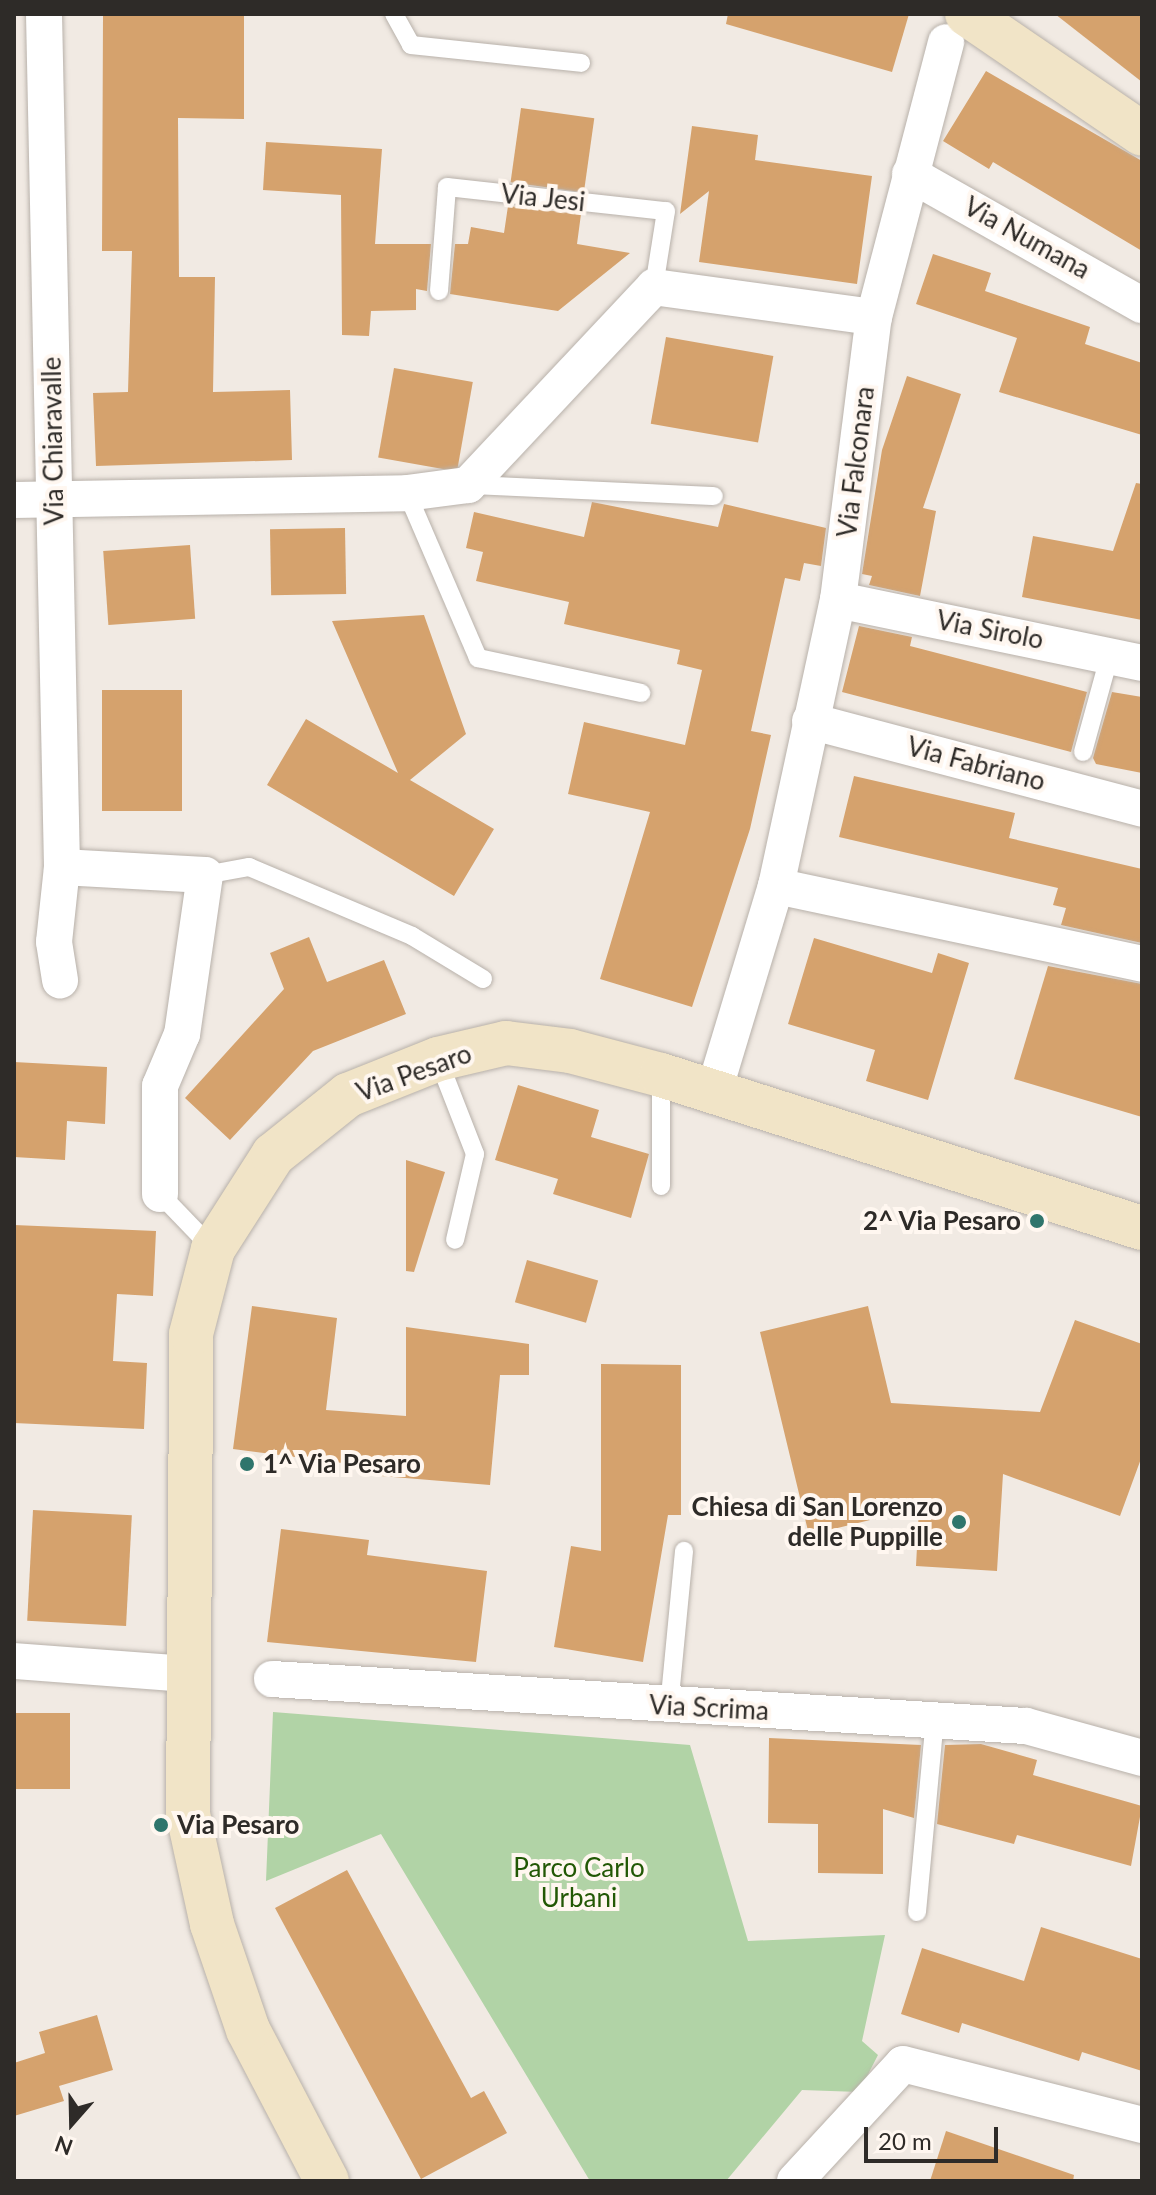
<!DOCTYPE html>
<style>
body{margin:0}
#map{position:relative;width:1156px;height:2195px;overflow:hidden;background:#f1eae3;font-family:Lato,sans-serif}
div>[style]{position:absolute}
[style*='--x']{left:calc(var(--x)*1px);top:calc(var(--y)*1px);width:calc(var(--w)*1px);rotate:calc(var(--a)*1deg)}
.green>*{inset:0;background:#b1d3a6}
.building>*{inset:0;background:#d5a26d;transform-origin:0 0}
.roads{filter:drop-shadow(0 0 2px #b8b1aa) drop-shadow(0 0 2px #b8b1aa)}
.lane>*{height:18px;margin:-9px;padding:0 9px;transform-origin:9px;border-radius:9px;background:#fff}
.street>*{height:36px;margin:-18px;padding:0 18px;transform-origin:18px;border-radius:18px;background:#fff}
.secondary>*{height:44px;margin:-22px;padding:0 22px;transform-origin:22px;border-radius:22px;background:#f1e4c7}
.dots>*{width:22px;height:22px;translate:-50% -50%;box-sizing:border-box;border:4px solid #fff7f0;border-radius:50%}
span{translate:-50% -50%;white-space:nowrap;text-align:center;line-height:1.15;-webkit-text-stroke:8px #fff7f0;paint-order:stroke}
.street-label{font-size:26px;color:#2e2b28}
.poi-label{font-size:26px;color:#2e2b28;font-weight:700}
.right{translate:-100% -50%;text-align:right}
.left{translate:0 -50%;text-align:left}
.park-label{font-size:26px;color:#225805}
.frame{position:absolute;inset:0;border:16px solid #2e2b28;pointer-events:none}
.north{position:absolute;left:32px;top:2083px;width:80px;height:80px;-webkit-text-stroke:6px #fff7f0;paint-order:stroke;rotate:200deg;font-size:22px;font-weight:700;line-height:32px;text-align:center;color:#2e2b28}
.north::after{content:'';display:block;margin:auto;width:28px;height:36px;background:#2e2b28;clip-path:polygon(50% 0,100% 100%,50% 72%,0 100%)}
.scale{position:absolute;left:864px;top:2127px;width:134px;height:36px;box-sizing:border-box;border:4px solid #2e2b28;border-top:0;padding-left:10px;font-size:24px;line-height:28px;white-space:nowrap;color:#2e2b28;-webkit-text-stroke:6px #fff7f0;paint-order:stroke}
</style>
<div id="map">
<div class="green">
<div style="clip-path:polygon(273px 1712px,690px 1745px,748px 1941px,885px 1935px,862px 2041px,878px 2055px,859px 2092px,802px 2090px,726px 2181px,590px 2181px,381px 1834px,266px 1881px)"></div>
</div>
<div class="building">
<div style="clip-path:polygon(103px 14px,244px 14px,244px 119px,178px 118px,179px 277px,215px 277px,213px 392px,290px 390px,292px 460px,96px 466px,93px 393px,128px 392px,132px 251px,102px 251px)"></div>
<div style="clip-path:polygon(728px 14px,909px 14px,892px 72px,726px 24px)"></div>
<div style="clip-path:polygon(1055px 14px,1142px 14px,1142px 82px)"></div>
<div style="clip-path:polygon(986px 71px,1142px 161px,1142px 251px,993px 162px,989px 169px,943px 141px)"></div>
<div style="left:521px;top:108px;width:74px;height:75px;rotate:8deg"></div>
<div style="clip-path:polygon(692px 126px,758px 135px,755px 160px,872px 176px,857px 284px,699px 262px,709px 191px,680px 214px)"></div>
<div style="clip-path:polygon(266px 142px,382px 149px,375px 244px,431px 244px,427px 291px,416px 289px,416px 310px,371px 311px,369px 336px,342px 335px,341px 195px,263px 190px)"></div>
<div style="clip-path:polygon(508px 206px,581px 214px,577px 244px,630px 253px,558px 311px,450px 294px,455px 244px,468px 244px,471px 227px,504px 233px)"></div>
<div style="clip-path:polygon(933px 254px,991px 273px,985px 291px,1090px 327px,1085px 344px,1142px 363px,1142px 435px,999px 392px,1017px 338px,916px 304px)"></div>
<div style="left:666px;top:337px;width:109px;height:88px;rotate:10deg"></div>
<div style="left:394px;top:368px;width:80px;height:91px;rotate:10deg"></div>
<div style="clip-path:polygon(907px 376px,961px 394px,923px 508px,936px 511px,920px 596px,869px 585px,872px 576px,862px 574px,882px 450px)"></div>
<div style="clip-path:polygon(1136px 483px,1142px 484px,1142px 620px,1022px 597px,1033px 536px,1113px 551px)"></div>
<div style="clip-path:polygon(592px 502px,718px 527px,724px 504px,826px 528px,821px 566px,804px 563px,800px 581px,785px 578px,751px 731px,771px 735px,750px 829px,692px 1007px,600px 979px,650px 812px,568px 794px,584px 722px,685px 745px,702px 670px,677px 664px,680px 650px,564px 624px,569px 602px,476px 581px,483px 552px,466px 548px,474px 512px,584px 537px)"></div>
<div style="left:345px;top:528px;width:66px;height:75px;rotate:89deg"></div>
<div style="left:190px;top:545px;width:74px;height:87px;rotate:86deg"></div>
<div style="clip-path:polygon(424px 615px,466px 734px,410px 780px,494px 829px,454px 896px,267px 785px,306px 719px,398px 773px,332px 621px)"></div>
<div style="clip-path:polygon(859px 626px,912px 637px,910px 646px,1087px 692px,1071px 752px,842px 692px)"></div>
<div style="left:102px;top:690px;width:80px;height:121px"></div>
<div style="clip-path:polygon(1112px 692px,1142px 697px,1142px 773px,1096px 764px,1093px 758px)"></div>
<div style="clip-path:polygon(854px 776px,1015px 813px,1009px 838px,1142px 869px,1142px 943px,1061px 925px,1066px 908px,1053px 905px,1058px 888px,839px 837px)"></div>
<div style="clip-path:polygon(309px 937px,327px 982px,384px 960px,406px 1014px,313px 1051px,230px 1140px,185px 1098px,284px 989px,270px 953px)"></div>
<div style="clip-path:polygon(814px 938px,932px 973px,938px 953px,969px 963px,928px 1100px,866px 1081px,875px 1050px,788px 1024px)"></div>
<div style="clip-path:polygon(1048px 966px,1142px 984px,1142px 1117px,1014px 1079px)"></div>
<div style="clip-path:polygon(14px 1062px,107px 1067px,105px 1124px,67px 1121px,65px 1160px,14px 1157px)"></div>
<div style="clip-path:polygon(518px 1085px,599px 1110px,591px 1137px,649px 1154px,631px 1218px,553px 1194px,558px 1179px,495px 1160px)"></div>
<div style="clip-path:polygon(406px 1160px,445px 1172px,414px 1272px,406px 1271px)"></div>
<div style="clip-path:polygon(14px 1225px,156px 1231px,153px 1296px,117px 1294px,113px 1361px,147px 1363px,144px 1429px,14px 1423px)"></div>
<div style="left:527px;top:1260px;width:74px;height:44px;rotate:16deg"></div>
<div style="clip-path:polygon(252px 1306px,337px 1318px,326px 1410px,406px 1416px,406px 1327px,529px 1344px,529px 1375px,500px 1375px,490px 1485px,381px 1476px,382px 1468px,233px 1449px)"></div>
<div style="clip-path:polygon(868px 1306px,891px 1403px,1040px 1412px,1075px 1320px,1142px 1344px,1142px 1456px,1120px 1516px,1003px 1474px,997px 1571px,916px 1566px,919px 1508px,809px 1535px,760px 1332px)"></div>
<div style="clip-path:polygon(601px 1364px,681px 1365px,681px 1515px,668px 1515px,643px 1662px,554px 1647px,571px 1546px,601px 1551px)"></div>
<div style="left:33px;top:1510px;width:99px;height:111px;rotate:3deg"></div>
<div style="clip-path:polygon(281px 1529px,369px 1540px,367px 1555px,487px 1571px,476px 1662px,267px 1642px)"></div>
<div style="left:14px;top:1713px;width:56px;height:76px"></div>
<div style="clip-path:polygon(769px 1738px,921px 1745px,914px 1818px,883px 1809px,883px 1874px,818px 1873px,818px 1824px,768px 1823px)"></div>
<div style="clip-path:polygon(981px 1744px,1037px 1760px,1033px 1775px,1142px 1806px,1131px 1866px,1017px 1835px,1014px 1844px,937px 1824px,945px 1745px)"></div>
<div style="clip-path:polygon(347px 1870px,471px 2098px,484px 2091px,507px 2133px,421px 2179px,275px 1908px)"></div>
<div style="clip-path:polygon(1041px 1927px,1142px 1959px,1142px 2071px,1082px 2052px,1079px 2061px,962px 2023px,959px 2033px,901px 2014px,922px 1948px,1024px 1981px)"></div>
<div style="clip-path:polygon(97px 2015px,113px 2070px,59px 2086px,64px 2101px,14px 2116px,14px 2063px,45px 2053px,39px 2032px)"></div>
<div style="clip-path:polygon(946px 2131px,1074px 2175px,1073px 2181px,930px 2181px)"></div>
</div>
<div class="roads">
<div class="lane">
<div style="--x:394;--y:14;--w:35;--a:61"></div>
<div style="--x:411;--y:45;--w:171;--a:6"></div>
<div style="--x:439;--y:291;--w:104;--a:-85.6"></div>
<div style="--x:447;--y:187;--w:220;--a:6.3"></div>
<div style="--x:666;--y:211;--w:77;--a:99"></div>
<div style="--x:471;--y:485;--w:243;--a:2.6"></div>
<div style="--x:407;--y:493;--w:180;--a:66.7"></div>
<div style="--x:478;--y:658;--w:167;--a:12.1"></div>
<div style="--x:1083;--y:752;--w:102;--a:-74.6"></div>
<div style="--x:205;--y:875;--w:45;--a:-10.3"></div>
<div style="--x:249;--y:867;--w:177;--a:22.9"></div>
<div style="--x:412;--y:936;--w:83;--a:31.2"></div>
<div style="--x:438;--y:1059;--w:102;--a:68.7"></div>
<div style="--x:475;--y:1154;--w:88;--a:103.1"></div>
<div style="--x:661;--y:1076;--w:110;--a:90"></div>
<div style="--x:160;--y:1194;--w:76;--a:46.1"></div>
<div style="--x:669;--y:1707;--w:157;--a:-84.5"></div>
<div style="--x:917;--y:1912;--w:194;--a:-84.7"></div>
</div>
<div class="street">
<div style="--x:44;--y:14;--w:853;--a:88.79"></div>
<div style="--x:62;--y:867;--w:75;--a:96.1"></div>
<div style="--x:54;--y:942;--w:39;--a:81"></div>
<div style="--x:910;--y:174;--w:266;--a:29.5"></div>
<div style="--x:14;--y:500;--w:393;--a:-1"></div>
<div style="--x:407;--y:493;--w:62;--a:-7.5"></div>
<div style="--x:468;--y:485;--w:272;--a:-46.8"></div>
<div style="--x:654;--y:287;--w:222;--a:7.8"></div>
<div style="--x:838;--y:600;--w:310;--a:11.7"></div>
<div style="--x:810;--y:721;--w:343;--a:14.8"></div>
<div style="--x:62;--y:867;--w:143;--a:3.2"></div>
<div style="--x:205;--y:875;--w:161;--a:98.2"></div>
<div style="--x:182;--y:1034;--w:56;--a:112.9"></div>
<div style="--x:160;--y:1086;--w:108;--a:90"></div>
<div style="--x:776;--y:886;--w:374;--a:12"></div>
<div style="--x:714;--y:1091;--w:214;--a:-73.2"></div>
<div style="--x:776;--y:886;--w:293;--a:-77.8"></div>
<div style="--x:838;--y:600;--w:285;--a:-82.8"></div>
<div style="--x:874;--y:317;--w:284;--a:-75.3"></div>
<div style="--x:14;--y:1661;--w:172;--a:4.3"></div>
<div style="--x:272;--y:1679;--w:755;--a:3.57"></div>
<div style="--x:1026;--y:1726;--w:120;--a:15.4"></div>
<div style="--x:795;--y:2181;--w:159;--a:-47.3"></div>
<div style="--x:903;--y:2064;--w:247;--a:14.3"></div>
</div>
<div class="secondary">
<div style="--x:967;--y:14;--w:212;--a:34.4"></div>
<div style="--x:327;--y:2181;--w:170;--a:-117.6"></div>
<div style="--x:248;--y:2030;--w:112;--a:-108.8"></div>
<div style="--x:212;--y:1924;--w:113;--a:-102.3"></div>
<div style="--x:188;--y:1814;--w:480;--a:-89.6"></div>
<div style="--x:191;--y:1334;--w:88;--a:-75.5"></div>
<div style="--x:213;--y:1249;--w:112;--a:-57.4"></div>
<div style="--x:273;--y:1155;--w:96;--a:-38.7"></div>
<div style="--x:348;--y:1095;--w:97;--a:-21.8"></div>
<div style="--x:438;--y:1059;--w:70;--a:-13.2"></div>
<div style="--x:506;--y:1043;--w:64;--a:7.1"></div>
<div style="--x:570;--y:1051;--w:94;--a:14.8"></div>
<div style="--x:661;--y:1075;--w:505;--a:17.65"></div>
</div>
</div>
<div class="dots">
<div style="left:1037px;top:1221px;background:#2f756c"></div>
<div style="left:247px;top:1464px;background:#2f756c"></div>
<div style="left:959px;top:1522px;background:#2f756c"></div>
<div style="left:161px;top:1825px;background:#2f756c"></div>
</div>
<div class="street-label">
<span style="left:543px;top:198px;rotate:6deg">Via Jesi</span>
<span style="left:1027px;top:238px;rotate:29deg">Via Numana</span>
<span style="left:53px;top:441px;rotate:-91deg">Via Chiaravalle</span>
<span style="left:856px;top:462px;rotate:-83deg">Via Falconara</span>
<span style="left:990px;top:630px;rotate:11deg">Via Sirolo</span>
<span style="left:976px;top:764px;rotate:15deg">Via Fabriano</span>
<span style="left:414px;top:1073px;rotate:-20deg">Via Pesaro</span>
<span style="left:709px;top:1708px;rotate:3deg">Via Scrima</span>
</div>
<div class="poi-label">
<span class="right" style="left:1021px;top:1221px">2^ Via Pesaro</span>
<span class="left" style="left:263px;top:1464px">1^ Via Pesaro</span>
<span class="right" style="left:943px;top:1522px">Chiesa di San Lorenzo<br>delle Puppille</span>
<span class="left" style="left:177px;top:1825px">Via Pesaro</span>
</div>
<div class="park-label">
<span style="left:579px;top:1883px">Parco Carlo<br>Urbani</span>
</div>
<div class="frame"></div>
<div class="north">N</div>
<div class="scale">20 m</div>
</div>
